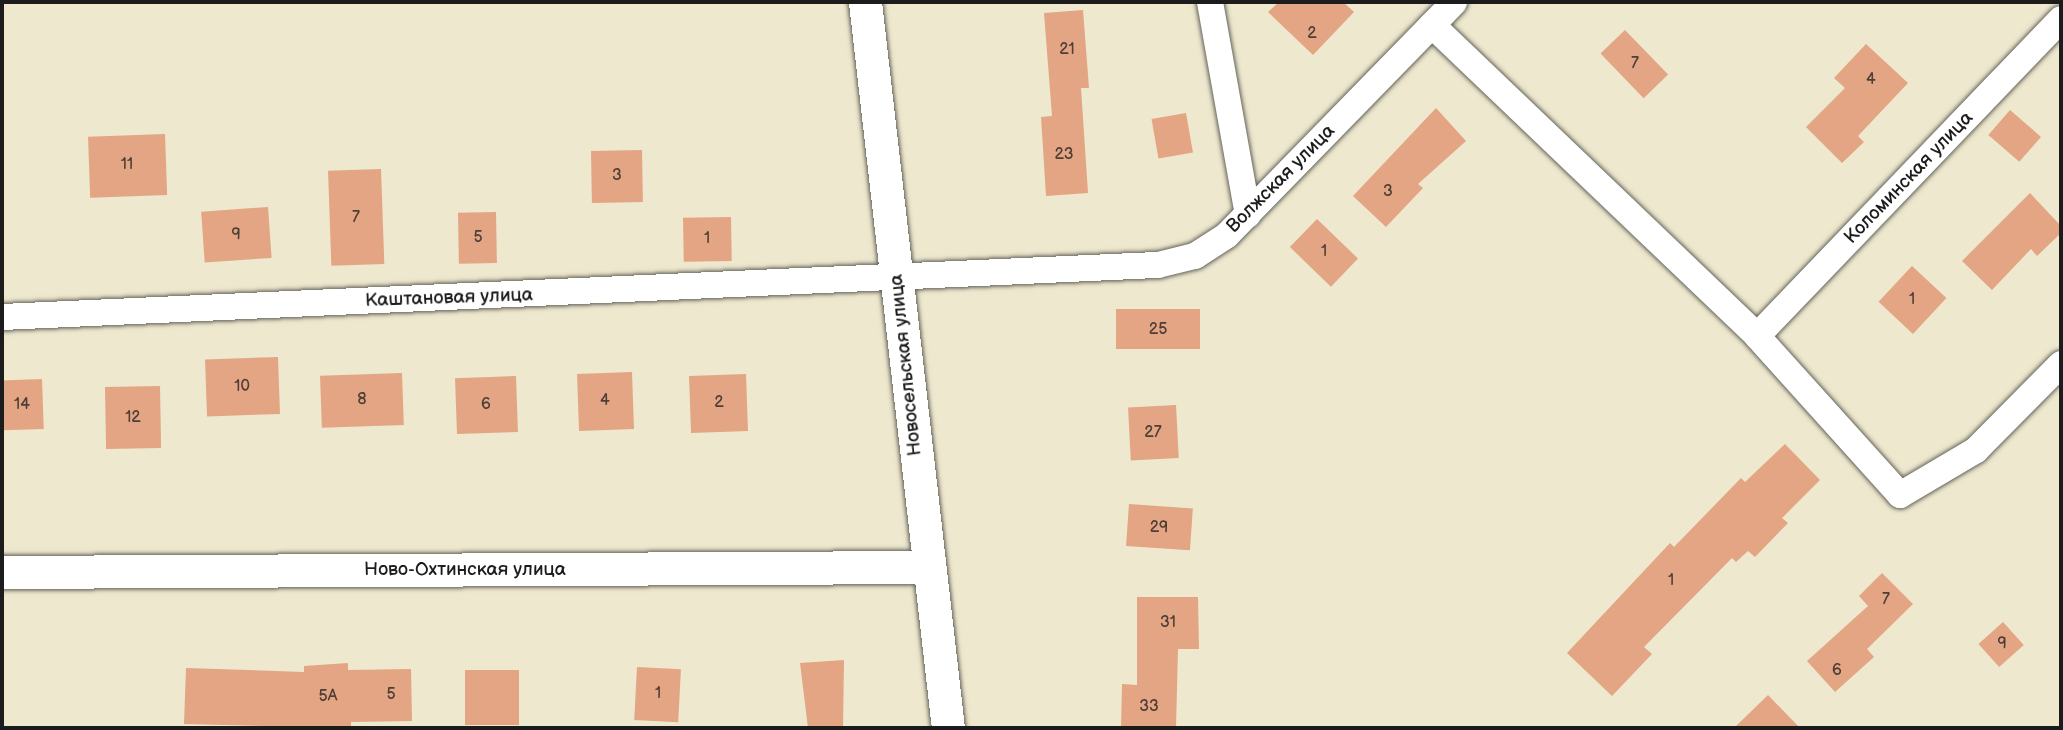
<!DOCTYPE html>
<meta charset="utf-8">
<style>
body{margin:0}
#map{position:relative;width:2063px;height:730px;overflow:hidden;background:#ede8ce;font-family:"Balsamiq Sans",sans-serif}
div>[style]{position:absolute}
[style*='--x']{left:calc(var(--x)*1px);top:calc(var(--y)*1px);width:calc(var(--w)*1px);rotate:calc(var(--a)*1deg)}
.building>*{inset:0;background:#e3a583;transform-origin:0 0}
.roads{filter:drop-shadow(0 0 2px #65635a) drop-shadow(0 0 2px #65635a)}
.minor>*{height:26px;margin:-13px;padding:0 13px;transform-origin:13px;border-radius:13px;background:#fff}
.tertiary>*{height:33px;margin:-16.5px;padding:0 16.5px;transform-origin:16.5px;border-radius:16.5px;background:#fff}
span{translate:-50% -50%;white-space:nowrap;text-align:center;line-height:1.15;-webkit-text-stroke:5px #fff;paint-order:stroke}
.number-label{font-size:16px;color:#4e3e36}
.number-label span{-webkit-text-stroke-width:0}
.street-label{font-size:19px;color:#1c1c1c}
.frame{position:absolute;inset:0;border:4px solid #1c1c1c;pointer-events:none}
</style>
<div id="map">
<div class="building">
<div style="clip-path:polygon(1279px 2px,1343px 2px,1354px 12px,1313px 55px,1268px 12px)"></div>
<div style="clip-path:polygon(1083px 10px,1089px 88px,1081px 88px,1088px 193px,1046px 196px,1041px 117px,1052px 116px,1044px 13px)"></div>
<div style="left:1625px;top:30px;width:62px;height:34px;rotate:46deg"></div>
<div style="clip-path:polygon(1866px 44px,1908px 83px,1858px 136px,1864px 142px,1842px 163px,1806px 127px,1845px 88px,1834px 78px)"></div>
<div style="clip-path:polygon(1436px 108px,1466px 141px,1418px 184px,1423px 188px,1386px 227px,1353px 196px)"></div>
<div style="left:2010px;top:110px;width:41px;height:33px;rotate:41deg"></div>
<div style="left:1186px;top:113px;width:40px;height:35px;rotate:80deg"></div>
<div style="left:165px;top:134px;width:61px;height:77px;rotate:88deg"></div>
<div style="left:642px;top:150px;width:52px;height:51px;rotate:89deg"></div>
<div style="left:381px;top:169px;width:95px;height:53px;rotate:88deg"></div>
<div style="clip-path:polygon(2030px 193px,2061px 226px,2061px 233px,2037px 256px,2031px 249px,1992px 290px,1962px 261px)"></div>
<div style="left:268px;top:207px;width:51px;height:67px;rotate:86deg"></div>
<div style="left:496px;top:212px;width:51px;height:38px;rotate:89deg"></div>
<div style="left:731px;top:217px;width:44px;height:48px;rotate:89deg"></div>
<div style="left:1317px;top:219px;width:57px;height:39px;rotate:44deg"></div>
<div style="left:1912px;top:266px;width:47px;height:49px;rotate:43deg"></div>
<div style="left:1200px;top:309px;width:40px;height:84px;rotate:90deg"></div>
<div style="left:278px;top:357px;width:57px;height:73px;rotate:88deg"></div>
<div style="left:632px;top:372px;width:57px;height:55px;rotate:88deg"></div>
<div style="left:402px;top:373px;width:52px;height:82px;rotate:88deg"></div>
<div style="left:746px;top:374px;width:57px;height:57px;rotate:88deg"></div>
<div style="left:516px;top:376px;width:56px;height:61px;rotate:88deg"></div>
<div style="left:42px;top:379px;width:50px;height:40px;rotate:88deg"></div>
<div style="left:160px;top:386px;width:62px;height:55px;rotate:89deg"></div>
<div style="left:1176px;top:405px;width:53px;height:48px;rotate:87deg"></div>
<div style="clip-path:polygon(1785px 444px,1820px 480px,1782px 518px,1788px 523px,1755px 557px,1748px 551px,1736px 562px,1732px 558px,1644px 647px,1652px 654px,1612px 696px,1567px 653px,1670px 543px,1674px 547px,1741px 478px,1745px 482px)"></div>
<div style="left:1129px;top:504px;width:64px;height:42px;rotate:4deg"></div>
<div style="clip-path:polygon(1882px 573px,1913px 604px,1867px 649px,1874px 657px,1835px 692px,1807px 661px,1868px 606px,1859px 596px)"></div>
<div style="clip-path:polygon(1137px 597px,1198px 597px,1199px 649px,1178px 649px,1176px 728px,1121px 728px,1122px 684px,1137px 685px)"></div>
<div style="left:2003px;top:622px;width:31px;height:33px;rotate:48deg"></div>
<div style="clip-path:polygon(844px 660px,843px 728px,808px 728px,800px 663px)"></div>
<div style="clip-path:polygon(348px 663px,348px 670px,411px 669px,412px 721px,351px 722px,351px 728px,184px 724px,186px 668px,304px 672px,304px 666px)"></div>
<div style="left:637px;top:667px;width:44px;height:53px;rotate:3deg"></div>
<div style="left:465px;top:670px;width:54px;height:55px"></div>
<div style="clip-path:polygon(1768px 695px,1800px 728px,1734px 728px)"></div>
</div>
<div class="roads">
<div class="minor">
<div style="--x:1210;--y:2;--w:216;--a:79.9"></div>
<div style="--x:1432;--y:25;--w:450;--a:43.7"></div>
<div style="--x:1757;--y:336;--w:214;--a:48"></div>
<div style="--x:1900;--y:495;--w:88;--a:-30.6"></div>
<div style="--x:1976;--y:450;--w:121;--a:-45.3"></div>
<div style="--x:2;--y:317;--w:1157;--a:-2.58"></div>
<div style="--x:1158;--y:265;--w:38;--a:-14"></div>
<div style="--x:1195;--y:256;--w:38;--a:-33"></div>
<div style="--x:1227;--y:235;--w:325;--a:-45.7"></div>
<div style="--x:1757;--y:336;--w:439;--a:-46.2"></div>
</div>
<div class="tertiary">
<div style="--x:865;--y:2;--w:731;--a:83.48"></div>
<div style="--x:2;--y:572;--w:927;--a:-0.31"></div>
</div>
</div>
<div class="number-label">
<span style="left:1312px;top:34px">2</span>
<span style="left:1067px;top:50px">21</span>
<span style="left:1635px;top:64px">7</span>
<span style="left:1871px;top:80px">4</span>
<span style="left:1064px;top:155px">23</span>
<span style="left:127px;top:165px">11</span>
<span style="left:617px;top:176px">3</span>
<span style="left:1388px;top:192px">3</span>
<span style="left:356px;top:218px">7</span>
<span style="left:236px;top:235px">9</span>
<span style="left:478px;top:238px">5</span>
<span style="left:707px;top:239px">1</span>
<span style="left:1324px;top:252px">1</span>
<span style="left:1912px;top:300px">1</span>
<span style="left:1158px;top:330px">25</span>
<span style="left:242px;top:387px">10</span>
<span style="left:362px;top:400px">8</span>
<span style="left:605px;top:401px">4</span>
<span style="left:719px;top:403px">2</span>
<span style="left:22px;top:405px">14</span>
<span style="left:486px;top:405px">6</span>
<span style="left:133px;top:418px">12</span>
<span style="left:1153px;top:433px">27</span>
<span style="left:1159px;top:528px">29</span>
<span style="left:1671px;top:581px">1</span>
<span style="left:1886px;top:600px">7</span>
<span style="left:1168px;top:623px">31</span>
<span style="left:2002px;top:644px">9</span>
<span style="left:1837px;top:671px">6</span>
<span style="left:658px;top:694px">1</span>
<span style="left:391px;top:695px">5</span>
<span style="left:328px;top:697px">5А</span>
<span style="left:1149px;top:707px">33</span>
</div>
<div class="street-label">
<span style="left:1909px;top:178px;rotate:-46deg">Коломинская улица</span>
<span style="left:1281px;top:179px;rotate:-45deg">Волжская улица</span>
<span style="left:449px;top:298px;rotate:-2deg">Каштановая улица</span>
<span style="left:906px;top:365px;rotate:-96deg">Новосельская улица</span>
<span style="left:465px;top:570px">Ново-Охтинская улица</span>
</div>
<div class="frame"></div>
</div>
